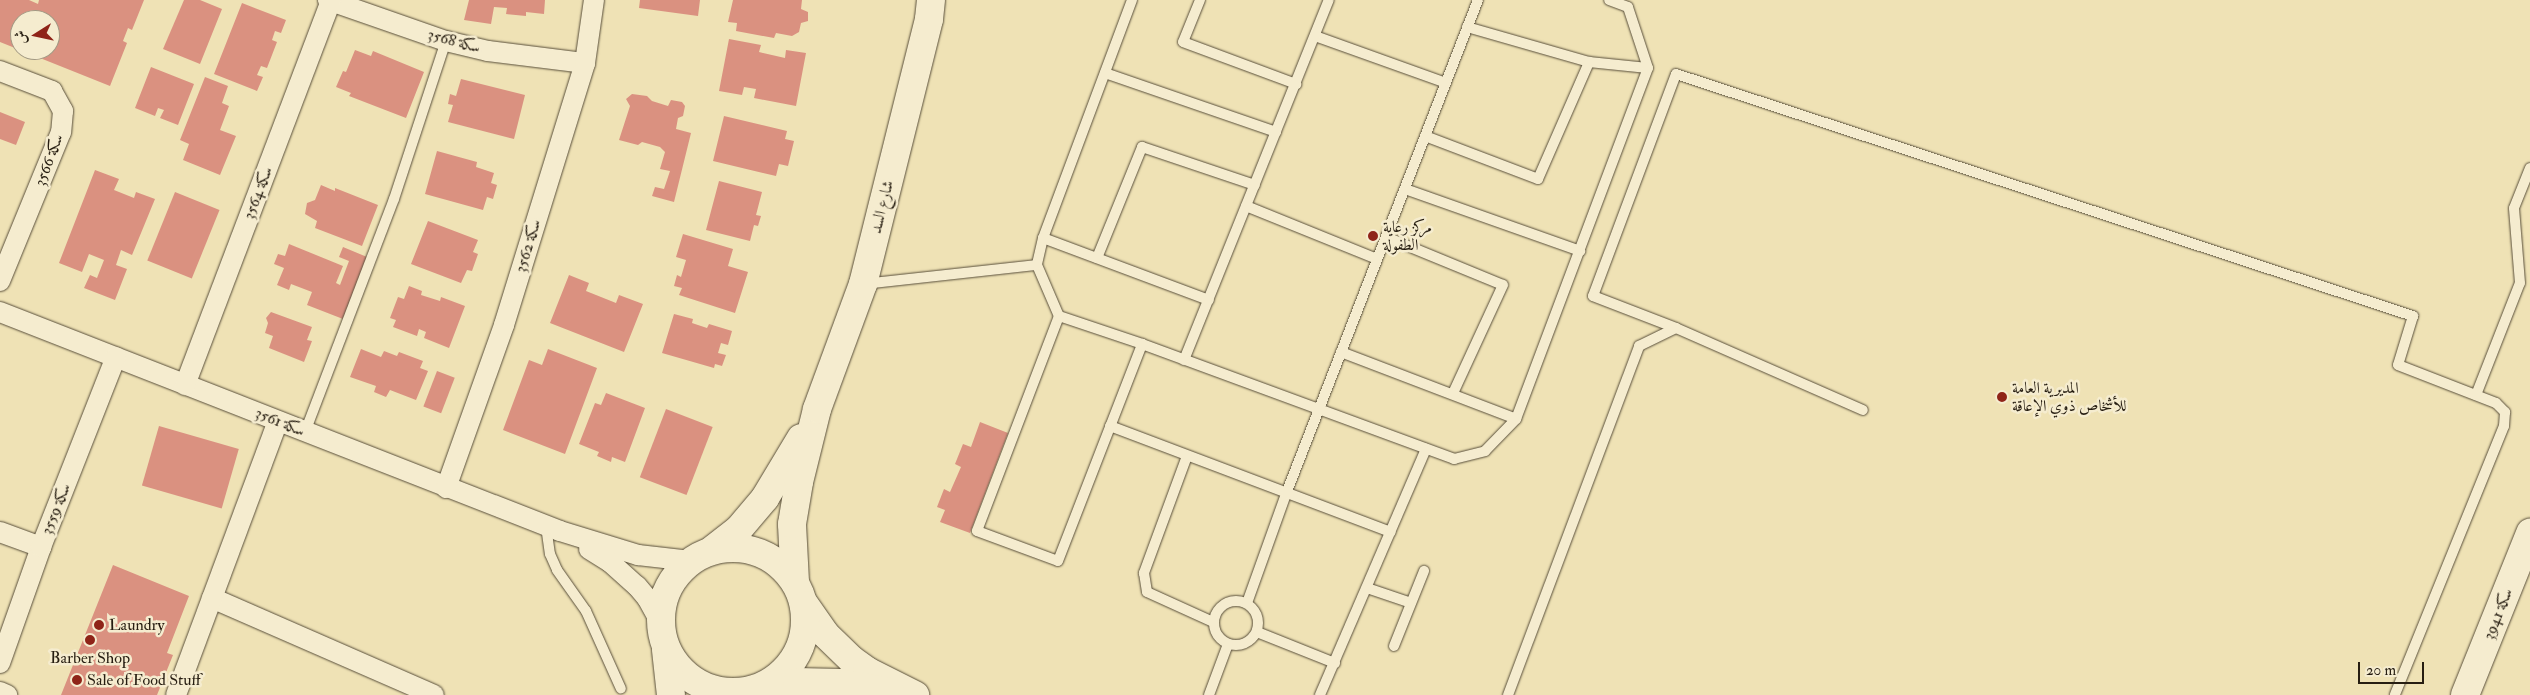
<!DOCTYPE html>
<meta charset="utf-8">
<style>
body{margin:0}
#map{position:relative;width:2530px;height:695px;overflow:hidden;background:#efe2b5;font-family:"IM FELL Double Pica",Amiri,serif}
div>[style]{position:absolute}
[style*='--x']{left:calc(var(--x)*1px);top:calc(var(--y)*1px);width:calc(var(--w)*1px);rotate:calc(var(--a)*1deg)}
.building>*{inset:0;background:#da9180;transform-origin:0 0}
.roads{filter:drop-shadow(0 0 1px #584e3a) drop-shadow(0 0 1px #584e3a)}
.lane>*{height:10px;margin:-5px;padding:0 5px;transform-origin:5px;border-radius:5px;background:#f5eccf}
.lane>.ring{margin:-5px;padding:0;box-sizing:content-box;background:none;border:10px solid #f5eccf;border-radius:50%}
.street>*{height:20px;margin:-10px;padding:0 10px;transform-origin:10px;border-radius:10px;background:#f5eccf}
.secondary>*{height:28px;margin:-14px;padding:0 14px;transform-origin:14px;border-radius:14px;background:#f5eccf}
.secondary>.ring{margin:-14px;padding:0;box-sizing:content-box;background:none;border:28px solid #f5eccf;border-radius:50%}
.dots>*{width:14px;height:14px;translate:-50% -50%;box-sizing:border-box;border:2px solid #f5eccf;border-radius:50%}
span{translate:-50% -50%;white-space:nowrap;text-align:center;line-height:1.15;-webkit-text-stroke:5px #f5eccf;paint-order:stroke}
.street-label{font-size:16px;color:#261d11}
.poi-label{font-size:16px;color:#261d11}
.left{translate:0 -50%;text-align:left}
.north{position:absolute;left:10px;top:10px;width:50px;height:50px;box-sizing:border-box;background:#f5eccf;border:1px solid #a29983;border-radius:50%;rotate:260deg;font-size:14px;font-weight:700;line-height:20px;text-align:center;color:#261d11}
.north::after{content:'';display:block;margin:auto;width:18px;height:22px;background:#8f2418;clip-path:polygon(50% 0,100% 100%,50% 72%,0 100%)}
.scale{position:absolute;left:2358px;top:662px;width:66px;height:22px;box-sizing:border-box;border:2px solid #261d11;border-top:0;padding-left:6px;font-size:15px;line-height:18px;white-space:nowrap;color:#261d11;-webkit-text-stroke:4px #f5eccf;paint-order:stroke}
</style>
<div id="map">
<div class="building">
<div style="clip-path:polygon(evenodd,0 0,29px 0,38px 4px,39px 0,144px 0,132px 30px,128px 28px,123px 41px,127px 43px,110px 86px,0 42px,0 0,20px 20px,50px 20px,50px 50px,20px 50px,20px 20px)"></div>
<div style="clip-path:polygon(184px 0,200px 0,222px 9px,200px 64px,163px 49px)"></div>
<div style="clip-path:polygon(469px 0,545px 0,544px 14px,526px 12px,526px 16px,506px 14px,507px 8px,494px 7px,491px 24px,464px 20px)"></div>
<div style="clip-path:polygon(640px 0,700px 0,698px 16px,639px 8px)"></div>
<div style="clip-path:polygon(733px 0,802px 0,801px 9px,808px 12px,808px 21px,801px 23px,799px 32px,792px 36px,776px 33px,774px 38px,736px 31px,737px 23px,728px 22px)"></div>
<div style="clip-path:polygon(242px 3px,286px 20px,281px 33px,275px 31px,272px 40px,277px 42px,267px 68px,261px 66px,257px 75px,263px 77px,257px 91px,214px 74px)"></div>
<div style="clip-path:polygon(729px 39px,761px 45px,759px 52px,785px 58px,786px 50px,806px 53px,796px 106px,754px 98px,756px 89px,744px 87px,742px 95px,719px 91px)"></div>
<div style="clip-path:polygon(355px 50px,371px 56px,373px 51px,424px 72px,406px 118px,349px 96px,351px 93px,336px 87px,343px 71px,346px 72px)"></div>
<div style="clip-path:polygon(151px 67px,194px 84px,178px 125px,160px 118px,164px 110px,158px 108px,155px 116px,135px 108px)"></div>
<div style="clip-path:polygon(205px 77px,228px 86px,222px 103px,229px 106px,220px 130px,236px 136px,220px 175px,183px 160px,189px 144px,180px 140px)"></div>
<div style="clip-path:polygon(461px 79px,525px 95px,514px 139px,448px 122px,453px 105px,448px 104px,450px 94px,456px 96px)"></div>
<div style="clip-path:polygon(632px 94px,647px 96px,652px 101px,668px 106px,671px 100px,682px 102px,685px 106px,683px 116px,678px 118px,676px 129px,691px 133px,674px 202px,652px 196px,655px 187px,664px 189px,670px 171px,660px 169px,665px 152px,660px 147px,642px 142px,638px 145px,619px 140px,630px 106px,626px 99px)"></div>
<div style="clip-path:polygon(0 112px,25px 122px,16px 145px,0 139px)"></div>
<div style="clip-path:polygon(724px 116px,787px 131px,785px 139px,794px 141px,788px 166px,779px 164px,776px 176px,713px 161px)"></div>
<div style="clip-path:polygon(437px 151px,477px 162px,476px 167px,494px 173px,491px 183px,497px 185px,493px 199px,487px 197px,483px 210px,425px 194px)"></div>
<div style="clip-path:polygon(95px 170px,119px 179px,114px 190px,134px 198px,136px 192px,155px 199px,132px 255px,121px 250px,116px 265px,127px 269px,115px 300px,84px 288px,90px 275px,97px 278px,104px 260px,89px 254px,82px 272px,59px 263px)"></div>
<div style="clip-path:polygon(719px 181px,762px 192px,756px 215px,761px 216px,758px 226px,754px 225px,750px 241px,706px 230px)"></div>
<div style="clip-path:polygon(321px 185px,335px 191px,335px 188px,378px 205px,362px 246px,315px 228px,317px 221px,305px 214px,307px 203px,315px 200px)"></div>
<div style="left:175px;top:192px;width:48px;height:74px;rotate:22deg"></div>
<div style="clip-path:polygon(428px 221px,478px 240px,473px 252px,478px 254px,472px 271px,467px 270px,461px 283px,411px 264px)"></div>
<div style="clip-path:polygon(683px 234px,733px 249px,728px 266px,748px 272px,735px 313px,679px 295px,682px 288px,674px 286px,677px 275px,681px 277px,686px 260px,676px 257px)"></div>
<div style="clip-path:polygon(289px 244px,343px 266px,336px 283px,340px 285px,349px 261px,339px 257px,343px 247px,367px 257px,343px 319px,307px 305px,312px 292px,291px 284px,289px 290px,277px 285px,284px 268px,274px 264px,278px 254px,285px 256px)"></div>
<div style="clip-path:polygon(569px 275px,589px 283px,586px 291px,616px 303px,619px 295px,643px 304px,624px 352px,550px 323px)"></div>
<div style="clip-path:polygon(409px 286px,422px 291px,421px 295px,440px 301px,441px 297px,465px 306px,449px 348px,424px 338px,426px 332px,419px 329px,417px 336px,393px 327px,396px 320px,390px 318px,398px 297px,404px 299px)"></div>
<div style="clip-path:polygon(271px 312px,312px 327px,307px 340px,312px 341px,304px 362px,269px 348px,273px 336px,265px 333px,268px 323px,266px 318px)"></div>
<div style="clip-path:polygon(674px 314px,693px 319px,692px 323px,707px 328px,709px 324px,732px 331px,728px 345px,721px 343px,718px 353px,726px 355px,722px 366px,715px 364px,714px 368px,662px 353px)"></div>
<div style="clip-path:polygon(361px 349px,381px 357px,384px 351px,397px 356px,399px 352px,423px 361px,420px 368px,428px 371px,416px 400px,390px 390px,386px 397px,374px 392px,376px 386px,350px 377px)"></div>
<div style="clip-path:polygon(548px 349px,597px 368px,565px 454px,503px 430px,529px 360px,542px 365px)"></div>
<div style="left:437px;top:371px;width:19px;height:38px;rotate:21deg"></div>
<div style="clip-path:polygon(606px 393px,645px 408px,625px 462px,612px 457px,611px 462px,597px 456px,599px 452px,579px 444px,595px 403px,601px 405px)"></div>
<div style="left:666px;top:409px;width:50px;height:73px;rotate:21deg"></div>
<div style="clip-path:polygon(980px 422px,1008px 433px,970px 533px,940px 522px,945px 510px,937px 507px,944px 489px,950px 492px,961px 467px,955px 464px,963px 444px,971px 447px)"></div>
<div style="left:159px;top:426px;width:83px;height:62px;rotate:16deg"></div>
<div style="clip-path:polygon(113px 565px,189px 596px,167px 653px,173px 655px,157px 695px,61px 695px)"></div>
</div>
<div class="roads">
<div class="lane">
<div style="--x:1132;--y:0;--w:254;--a:110.5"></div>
<div style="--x:1043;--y:238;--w:28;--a:103"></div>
<div style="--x:1037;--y:265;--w:56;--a:66.7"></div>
<div style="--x:1059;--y:316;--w:230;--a:110.9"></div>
<div style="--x:977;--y:531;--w:86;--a:20.3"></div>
<div style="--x:1058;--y:561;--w:233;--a:-68.8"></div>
<div style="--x:1200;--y:0;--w:45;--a:112"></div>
<div style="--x:1183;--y:42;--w:121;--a:20.4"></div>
<div style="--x:1467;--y:27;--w:127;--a:16"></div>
<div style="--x:1589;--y:62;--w:59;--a:5.8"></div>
<div style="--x:1315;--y:36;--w:139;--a:19.7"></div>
<div style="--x:1105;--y:73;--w:181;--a:19"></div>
<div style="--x:1425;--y:136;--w:121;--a:20.8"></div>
<div style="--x:1538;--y:179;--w:128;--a:-66.4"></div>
<div style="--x:1405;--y:189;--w:186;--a:19.5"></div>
<div style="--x:1246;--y:206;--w:141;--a:22"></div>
<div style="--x:1386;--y:237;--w:126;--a:22.3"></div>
<div style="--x:1503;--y:285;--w:119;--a:114.8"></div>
<div style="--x:1043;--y:238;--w:177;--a:20.5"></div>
<div style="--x:1097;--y:258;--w:120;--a:-67.9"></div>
<div style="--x:1142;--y:147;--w:119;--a:18.6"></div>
<div style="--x:864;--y:284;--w:174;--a:-6.3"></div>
<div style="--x:1059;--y:316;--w:88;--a:18.6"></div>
<div style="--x:1142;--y:344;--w:333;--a:20.2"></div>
<div style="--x:1454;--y:459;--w:32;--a:-14"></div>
<div style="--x:1485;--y:451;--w:45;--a:-45.9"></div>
<div style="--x:1516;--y:419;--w:375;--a:-69.4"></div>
<div style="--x:1648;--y:68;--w:64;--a:-108.2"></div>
<div style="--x:1628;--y:7;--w:20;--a:-160"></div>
<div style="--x:1676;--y:328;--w:89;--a:-158.9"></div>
<div style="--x:1593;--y:296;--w:237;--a:-69.5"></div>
<div style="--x:1676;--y:74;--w:776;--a:18.18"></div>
<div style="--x:2413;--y:316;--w:51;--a:107"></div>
<div style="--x:2398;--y:365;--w:105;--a:21.2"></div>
<div style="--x:2496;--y:403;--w:13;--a:45"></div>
<div style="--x:2505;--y:412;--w:14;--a:94"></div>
<div style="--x:2504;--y:426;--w:290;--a:112.1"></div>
<div style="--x:1341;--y:352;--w:187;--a:20.9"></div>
<div style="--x:1184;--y:360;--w:388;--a:-68.1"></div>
<div style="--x:2476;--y:395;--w:120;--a:-68.6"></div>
<div style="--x:2520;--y:283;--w:75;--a:-94.6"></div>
<div style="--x:2514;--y:208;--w:43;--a:-68.2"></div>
<div style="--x:1110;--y:426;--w:300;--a:20.7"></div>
<div style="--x:305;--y:432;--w:249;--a:-69.1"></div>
<div style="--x:394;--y:199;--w:166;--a:-71.8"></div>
<div style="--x:1187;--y:456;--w:125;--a:110.2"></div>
<div style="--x:1144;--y:573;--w:19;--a:81"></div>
<div style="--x:1147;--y:592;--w:72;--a:24.4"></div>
<div style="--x:546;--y:526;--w:28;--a:82"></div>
<div style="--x:550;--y:554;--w:17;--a:66"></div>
<div style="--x:557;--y:570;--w:50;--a:54.7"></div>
<div style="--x:586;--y:611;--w:85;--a:65.8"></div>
<div style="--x:1367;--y:588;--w:46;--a:18.8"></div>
<div class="ring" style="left:1214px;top:601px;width:34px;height:34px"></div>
<div style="--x:1247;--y:603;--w:116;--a:-70.3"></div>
<div style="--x:1286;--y:494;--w:530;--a:-68.76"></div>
<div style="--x:1257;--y:632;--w:84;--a:21.7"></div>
<div style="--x:1394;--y:646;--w:81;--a:-68.2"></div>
<div style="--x:1209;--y:695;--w:54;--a:-69.6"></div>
<div style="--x:1320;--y:695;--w:268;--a:-66.7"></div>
<div style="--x:1508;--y:695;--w:373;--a:-69.4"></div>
<div style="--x:1639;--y:346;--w:41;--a:-25.9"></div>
<div style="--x:1676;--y:328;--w:204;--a:23.7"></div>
</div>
<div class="street">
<div style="--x:328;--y:0;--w:125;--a:19.2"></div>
<div style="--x:446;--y:41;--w:43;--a:13.4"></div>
<div style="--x:488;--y:51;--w:98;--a:7.1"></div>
<div style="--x:0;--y:71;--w:56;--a:21"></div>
<div style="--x:52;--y:91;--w:23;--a:61"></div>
<div style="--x:63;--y:111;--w:21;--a:95"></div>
<div style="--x:61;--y:132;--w:161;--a:112.3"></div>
<div style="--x:0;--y:312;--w:601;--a:21.36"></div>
<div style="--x:560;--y:531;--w:82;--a:17.1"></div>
<div style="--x:638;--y:555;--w:53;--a:6.5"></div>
<div style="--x:185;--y:385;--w:411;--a:-69.2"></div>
<div style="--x:446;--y:488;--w:173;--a:-70.4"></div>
<div style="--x:504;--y:325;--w:274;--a:-72.8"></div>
<div style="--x:585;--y:63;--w:64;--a:-81.9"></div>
<div style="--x:0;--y:532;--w:44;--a:20.1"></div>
<div style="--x:589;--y:549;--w:25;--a:32"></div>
<div style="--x:610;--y:562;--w:36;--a:42"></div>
<div style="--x:637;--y:586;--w:16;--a:50"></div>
<div style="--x:647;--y:598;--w:29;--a:61"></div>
<div style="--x:212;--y:598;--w:242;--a:23.6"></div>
<div style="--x:0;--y:663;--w:123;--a:-70.5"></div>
<div style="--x:41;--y:547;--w:204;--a:-68.5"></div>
<div style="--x:0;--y:692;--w:8;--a:23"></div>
<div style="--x:176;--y:695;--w:292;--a:-69.6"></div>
</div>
<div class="secondary">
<div class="ring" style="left:661px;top:548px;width:116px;height:116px"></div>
<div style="--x:712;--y:550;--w:33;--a:-38"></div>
<div style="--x:738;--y:530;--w:42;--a:-49.8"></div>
<div style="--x:765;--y:498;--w:70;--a:-59"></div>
<div style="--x:795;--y:582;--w:58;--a:-93"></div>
<div style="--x:792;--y:524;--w:43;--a:-80.5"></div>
<div style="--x:799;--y:482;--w:75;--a:-76.1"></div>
<div style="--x:817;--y:409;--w:133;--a:-69.8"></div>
<div style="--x:863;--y:284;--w:273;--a:-76"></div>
<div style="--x:929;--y:19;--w:19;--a:-84"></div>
<div style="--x:805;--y:605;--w:35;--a:55"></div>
<div style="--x:825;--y:634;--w:37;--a:44"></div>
<div style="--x:852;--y:660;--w:19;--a:36"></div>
<div style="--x:867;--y:671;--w:54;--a:26.6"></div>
<div style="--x:666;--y:650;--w:45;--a:83.7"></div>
<div style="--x:765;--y:686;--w:32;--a:-7"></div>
<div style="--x:797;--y:682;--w:44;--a:1.3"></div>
<div style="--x:841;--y:683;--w:50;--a:10.4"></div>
<div style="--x:2465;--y:695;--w:175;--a:-68.1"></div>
</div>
</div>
<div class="dots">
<div style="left:1373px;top:236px;background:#8f2418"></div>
<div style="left:2002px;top:397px;background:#8f2418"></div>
<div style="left:99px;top:625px;background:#8f2418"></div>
<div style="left:90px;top:640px;background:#8f2418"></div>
<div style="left:77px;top:680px;background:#8f2418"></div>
</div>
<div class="street-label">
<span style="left:454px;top:41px;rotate:15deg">سكة 3568</span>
<span style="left:49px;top:160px;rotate:-69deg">سكة 3566</span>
<span style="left:258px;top:193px;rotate:-69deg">سكة 3564</span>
<span style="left:882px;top:207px;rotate:-76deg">شارع السد</span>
<span style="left:528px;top:246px;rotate:-73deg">سكة 3562</span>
<span style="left:280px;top:422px;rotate:22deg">سكة 3561</span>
<span style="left:56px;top:509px;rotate:-68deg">سكة 3559</span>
<span style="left:2498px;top:614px;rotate:-68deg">سكة 3941</span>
</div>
<div class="poi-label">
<span class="left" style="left:1383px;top:236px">مركز رعاية<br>الطفولة</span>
<span class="left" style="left:2012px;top:397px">المديرية العامة<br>للأشخاص ذوي الإعاقة</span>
<span class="left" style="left:109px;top:625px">Laundry</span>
<span style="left:90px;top:658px">Barber Shop</span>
<span class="left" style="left:87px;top:680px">Sale of Food Stuff</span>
</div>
<div class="north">ش</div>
<div class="scale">20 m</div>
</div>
